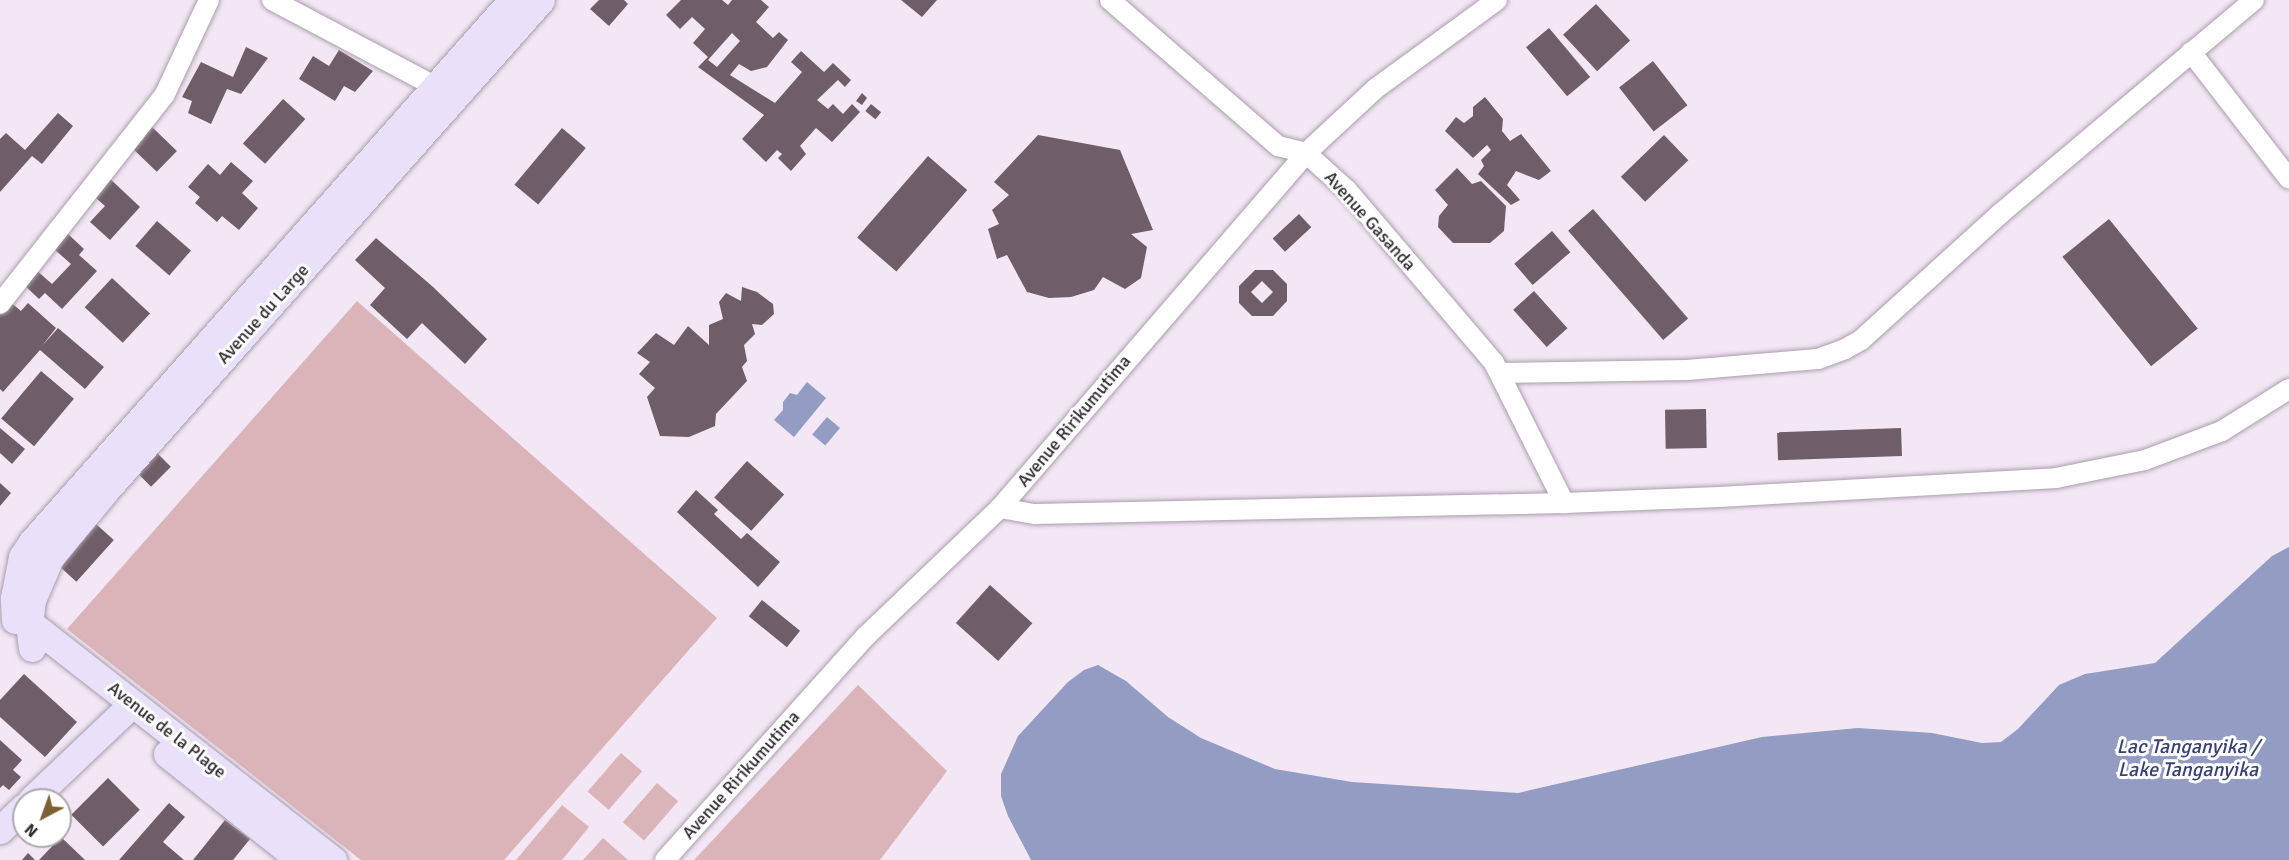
<!DOCTYPE html>
<style>
body{margin:0}
#map{position:relative;width:2289px;height:860px;overflow:hidden;background:#f3e6f5;font-family:Signika,sans-serif}
div>[style]{position:absolute}
[style*='--x']{left:calc(var(--x)*1px);top:calc(var(--y)*1px);width:calc(var(--w)*1px);rotate:calc(var(--a)*1deg)}
.green>*{inset:0;background:#dbb4ba;transform-origin:0 0}
.water>*{inset:0;background:#939cc3;transform-origin:0 0}
.building>*{inset:0;background:#6f5e67;transform-origin:0 0}
.roads{filter:drop-shadow(0 0 2px #aa9eac) drop-shadow(0 0 2px #aa9eac)}
.street>*{height:20px;margin:-10px;padding:0 10px;transform-origin:10px;border-radius:10px;background:#fff}
.secondary>*{height:27px;margin:-13.5px;padding:0 13.5px;transform-origin:13.5px;border-radius:13.5px;background:#e8e1f9}
span{translate:-50% -50%;white-space:nowrap;text-align:center;line-height:1.15;-webkit-text-stroke:6px #fff;paint-order:stroke}
.street-label{font-size:18px;color:#302a30}
.water-label{font-size:20px;color:#394175;font-style:italic}
.north{position:absolute;left:12px;top:788px;width:60px;height:60px;box-sizing:border-box;background:#fff;border:2px solid #acaaac;border-radius:50%;rotate:221deg;font-size:16px;font-weight:700;line-height:24px;text-align:center;color:#302a30}
.north::after{content:'';display:block;margin:auto;width:21px;height:27px;background:#7c6133;clip-path:polygon(50% 0,100% 100%,50% 72%,0 100%)}
</style>
<div id="map">
<div class="green">
<div style="clip-path:polygon(357px 301px,717px 618px,504px 860px,361px 860px,67px 629px)"></div>
<div style="clip-path:polygon(858px 685px,947px 771px,880px 860px,694px 860px)"></div>
<div style="left:621px;top:753px;width:28px;height:51px;rotate:41deg"></div>
<div style="left:657px;top:783px;width:28px;height:52px;rotate:41deg"></div>
<div style="clip-path:polygon(562px 805px,589px 827px,562px 860px,516px 860px)"></div>
<div style="clip-path:polygon(603px 838px,628px 860px,583px 860px)"></div>
</div>
<div class="water">
<div style="clip-path:polygon(807px 382px,826px 398px,794px 437px,774px 420px,783px 410px,783px 402px,790px 393px,797px 395px)"></div>
<div style="left:827px;top:417px;width:17px;height:23px;rotate:40deg"></div>
<div style="clip-path:polygon(2289px 547px,2289px 860px,1031px 860px,1008px 816px,1001px 796px,1001px 774px,1018px 736px,1068px 682px,1084px 670px,1098px 665px,1126px 681px,1168px 717px,1201px 738px,1275px 769px,1352px 782px,1518px 793px,1762px 737px,1858px 728px,1932px 733px,1982px 743px,2001px 742px,2018px 729px,2059px 685px,2085px 674px,2155px 663px,2272px 556px)"></div>
</div>
<div class="building">
<div style="clip-path:polygon(599px 0,624px 0,628px 4px,609px 26px,590px 9px)"></div>
<div style="clip-path:polygon(evenodd,681px 0,722px 0,728px 5px,732px 0,761px 0,769px 7px,756px 22px,773px 38px,779px 32px,788px 40px,767px 67px,751px 71px,739px 64px,730px 75px,775px 103px,802px 72px,791px 62px,801px 51px,824px 72px,833px 63px,851px 80px,845px 87px,838px 80px,817px 100px,828px 109px,833px 104px,843px 114px,852px 104px,860px 112px,832px 142px,816px 128px,800px 146px,806px 154px,791px 171px,778px 158px,782px 154px,777px 150px,766px 162px,742px 139px,764px 115px,698px 67px,708px 57px,693px 43px,705px 29px,692px 17px,680px 29px,666px 15px,681px 0,732px 33px,740px 41px,717px 67px,708px 60px,732px 33px)"></div>
<div style="clip-path:polygon(901px 0,937px 0,922px 17px)"></div>
<div style="left:1596px;top:4px;width:50px;height:45px;rotate:47deg"></div>
<div style="left:1549px;top:28px;width:64px;height:30px;rotate:50deg"></div>
<div style="clip-path:polygon(246px 47px,268px 58px,241px 94px,227px 89px,211px 124px,188px 113px,192px 101px,182px 97px,201px 62px,233px 77px)"></div>
<div style="clip-path:polygon(339px 50px,373px 71px,355px 92px,344px 86px,335px 101px,299px 79px,313px 56px,329px 66px)"></div>
<div style="left:1653px;top:61px;width:56px;height:43px;rotate:52deg"></div>
<div style="clip-path:polygon(862px 93px,867px 98px,862px 105px,856px 101px)"></div>
<div style="clip-path:polygon(1485px 97px,1503px 119px,1502px 131px,1510px 141px,1521px 134px,1551px 171px,1539px 180px,1516px 171px,1507px 185px,1520px 200px,1511px 205px,1478px 174px,1484px 166px,1481px 160px,1491px 150px,1487px 145px,1473px 158px,1445px 131px,1456px 117px,1464px 123px,1473px 116px,1473px 107px)"></div>
<div style="left:283px;top:99px;width:30px;height:60px;rotate:42deg"></div>
<div style="left:871px;top:104px;width:13px;height:9px;rotate:39deg"></div>
<div style="clip-path:polygon(58px 113px,73px 126px,42px 164px,32px 156px,0 192px,0 139px,6px 133px,25px 150px)"></div>
<div style="left:151px;top:126px;width:36px;height:29px;rotate:44deg"></div>
<div style="left:562px;top:128px;width:31px;height:74px;rotate:40deg"></div>
<div style="clip-path:polygon(1038px 135px,1120px 150px,1153px 230px,1131px 234px,1147px 247px,1141px 278px,1125px 289px,1103px 277px,1094px 290px,1071px 297px,1049px 298px,1027px 292px,1007px 255px,997px 259px,988px 229px,999px 224px,992px 210px,1009px 195px,994px 182px)"></div>
<div style="left:1664px;top:135px;width:35px;height:60px;rotate:46deg"></div>
<div style="left:928px;top:156px;width:52px;height:108px;rotate:41deg"></div>
<div style="clip-path:polygon(231px 162px,253px 181px,242px 193px,258px 208px,239px 230px,222px 216px,217px 222px,195px 203px,200px 197px,188px 187px,208px 164px,220px 175px)"></div>
<div style="clip-path:polygon(1457px 168px,1472px 184px,1481px 181px,1506px 206px,1504px 231px,1490px 243px,1453px 243px,1438px 227px,1439px 216px,1448px 205px,1435px 190px)"></div>
<div style="clip-path:polygon(106px 175px,140px 207px,110px 240px,90px 222px,105px 206px,89px 192px)"></div>
<div style="left:1593px;top:209px;width:145px;height:33px;rotate:49deg"></div>
<div style="left:1299px;top:214px;width:18px;height:36px;rotate:47deg"></div>
<div style="left:2109px;top:219px;width:141px;height:60px;rotate:51deg"></div>
<div style="left:157px;top:221px;width:45px;height:33px;rotate:41deg"></div>
<div style="left:1552px;top:231px;width:28px;height:50px;rotate:49deg"></div>
<div style="clip-path:polygon(68px 234px,84px 249px,79px 255px,97px 271px,62px 309px,45px 293px,39px 299px,22px 283px,35px 269px,52px 284px,71px 264px,54px 249px)"></div>
<div style="clip-path:polygon(376px 238px,432px 286px,487px 339px,465px 364px,422px 323px,407px 339px,370px 305px,385px 288px,355px 260px)"></div>
<div style="clip-path:polygon(evenodd,1255px 270px,1273px 270px,1287px 284px,1287px 301px,1273px 316px,1252px 316px,1239px 303px,1239px 286px,1255px 270px,1262px 281px,1273px 292px,1262px 303px,1251px 292px,1262px 281px)"></div>
<div style="left:112px;top:278px;width:52px;height:40px;rotate:43deg"></div>
<div style="clip-path:polygon(742px 287px,757px 292px,773px 304px,774px 314px,762px 325px,752px 324px,755px 334px,744px 345px,747px 361px,742px 367px,747px 381px,716px 414px,715px 426px,689px 437px,660px 436px,647px 397px,655px 388px,639px 374px,650px 362px,637px 353px,656px 333px,674px 345px,688px 326px,709px 345px,709px 325px,723px 319px,719px 302px,726px 293px,741px 301px)"></div>
<div style="left:1534px;top:291px;width:50px;height:28px;rotate:48deg"></div>
<div style="clip-path:polygon(8px 300px,21px 311px,28px 303px,56px 328px,42px 346px,58px 328px,104px 367px,85px 389px,40px 350px,3px 392px,0 389px,0 309px)"></div>
<div style="left:41px;top:371px;width:43px;height:62px;rotate:40deg"></div>
<div style="left:1706px;top:409px;width:39px;height:41px;rotate:89deg"></div>
<div style="clip-path:polygon(0 428px,25px 449px,12px 464px,0 453px)"></div>
<div style="left:1901px;top:428px;width:28px;height:124px;rotate:88deg"></div>
<div style="left:156px;top:452px;width:21px;height:28px;rotate:45deg"></div>
<div style="left:747px;top:461px;width:50px;height:49px;rotate:42deg"></div>
<div style="clip-path:polygon(0 483px,11px 493px,0 506px)"></div>
<div style="clip-path:polygon(696px 490px,718px 510px,714px 514px,741px 539px,747px 533px,780px 562px,758px 587px,677px 512px)"></div>
<div style="left:96px;top:524px;width:24px;height:56px;rotate:42deg"></div>
<div style="left:990px;top:585px;width:57px;height:51px;rotate:42deg"></div>
<div style="left:762px;top:600px;width:49px;height:21px;rotate:39deg"></div>
<div style="clip-path:polygon(24px 674px,77px 722px,45px 757px,0 717px,0 700px)"></div>
<div style="clip-path:polygon(0 740px,22px 760px,13px 770px,21px 777px,9px 790px,3px 785px,0 788px)"></div>
<div style="left:108px;top:778px;width:45px;height:52px;rotate:45deg"></div>
<div style="clip-path:polygon(169px 803px,185px 817px,163px 842px,184px 860px,119px 860px)"></div>
<div style="clip-path:polygon(225px 820px,250px 839px,233px 860px,193px 860px)"></div>
<div style="clip-path:polygon(61px 837px,85px 860px,39px 860px)"></div>
<div style="clip-path:polygon(28px 853px,35px 860px,22px 860px)"></div>
</div>
<div class="roads">
<div class="street">
<div style="--x:272;--y:0;--w:197;--a:27.9"></div>
<div style="--x:1110;--y:0;--w:223;--a:41"></div>
<div style="--x:1278;--y:146;--w:29;--a:14"></div>
<div style="--x:1306;--y:153;--w:55;--a:42.1"></div>
<div style="--x:1347;--y:190;--w:227;--a:49.6"></div>
<div style="--x:1494;--y:363;--w:157;--a:63.4"></div>
<div style="--x:2191;--y:52;--w:160;--a:52.3"></div>
<div style="--x:0;--y:304;--w:267;--a:-51.8"></div>
<div style="--x:165;--y:94;--w:104;--a:-64.9"></div>
<div style="--x:1500;--y:373;--w:187;--a:-0.9"></div>
<div style="--x:1687;--y:370;--w:131;--a:-4.8"></div>
<div style="--x:1818;--y:359;--w:29;--a:-20"></div>
<div style="--x:1845;--y:349;--w:18;--a:-29"></div>
<div style="--x:1861;--y:340;--w:188;--a:-42.2"></div>
<div style="--x:2000;--y:214;--w:332;--a:-40.1"></div>
<div style="--x:1000;--y:508;--w:36;--a:10"></div>
<div style="--x:1035;--y:514;--w:529;--a:-1.19"></div>
<div style="--x:1564;--y:503;--w:155;--a:-2.2"></div>
<div style="--x:1719;--y:497;--w:338;--a:-3.2"></div>
<div style="--x:2056;--y:478;--w:91;--a:-11.4"></div>
<div style="--x:2145;--y:460;--w:82;--a:-20.6"></div>
<div style="--x:2222;--y:431;--w:79;--a:-32.1"></div>
<div style="--x:665;--y:860;--w:301;--a:-48.1"></div>
<div style="--x:866;--y:636;--w:185;--a:-43.7"></div>
<div style="--x:1000;--y:508;--w:469;--a:-49.2"></div>
<div style="--x:1306;--y:153;--w:94;--a:-42.8"></div>
<div style="--x:1375;--y:89;--w:151;--a:-36.1"></div>
</div>
<div class="secondary">
<div style="--x:22;--y:617;--w:395;--a:38"></div>
<div style="--x:15;--y:620;--w:22;--a:-93"></div>
<div style="--x:14;--y:598;--w:42;--a:-79"></div>
<div style="--x:22;--y:557;--w:17;--a:-57"></div>
<div style="--x:31;--y:543;--w:725;--a:-48.46"></div>
<div style="--x:32;--y:648;--w:24;--a:-97"></div>
<div style="--x:29;--y:624;--w:24;--a:-83"></div>
<div style="--x:32;--y:600;--w:46;--a:-66.8"></div>
<div style="--x:50;--y:558;--w:88;--a:-50.5"></div>
<div style="--x:106;--y:490;--w:655;--a:-48.4"></div>
<div style="--x:167;--y:754;--w:170;--a:38.6"></div>
<div style="--x:31;--y:800;--w:139;--a:-43.5"></div>
<div style="--x:0;--y:830;--w:33;--a:-44"></div>
</div>
</div>
<div class="street-label">
<span style="left:1370px;top:221px;rotate:48deg">Avenue Gasanda</span>
<span style="left:263px;top:314px;rotate:-48deg">Avenue du Large</span>
<span style="left:1074px;top:421px;rotate:-50deg">Avenue Ririkumutima</span>
<span style="left:167px;top:730px;rotate:38deg">Avenue de la Plage</span>
<span style="left:741px;top:775px;rotate:-48deg">Avenue Ririkumutima</span>
</div>
<div class="water-label">
<span style="left:2188px;top:758px">Lac Tanganyika /<br>Lake Tanganyika</span>
</div>
<div class="north">N</div>
</div>
